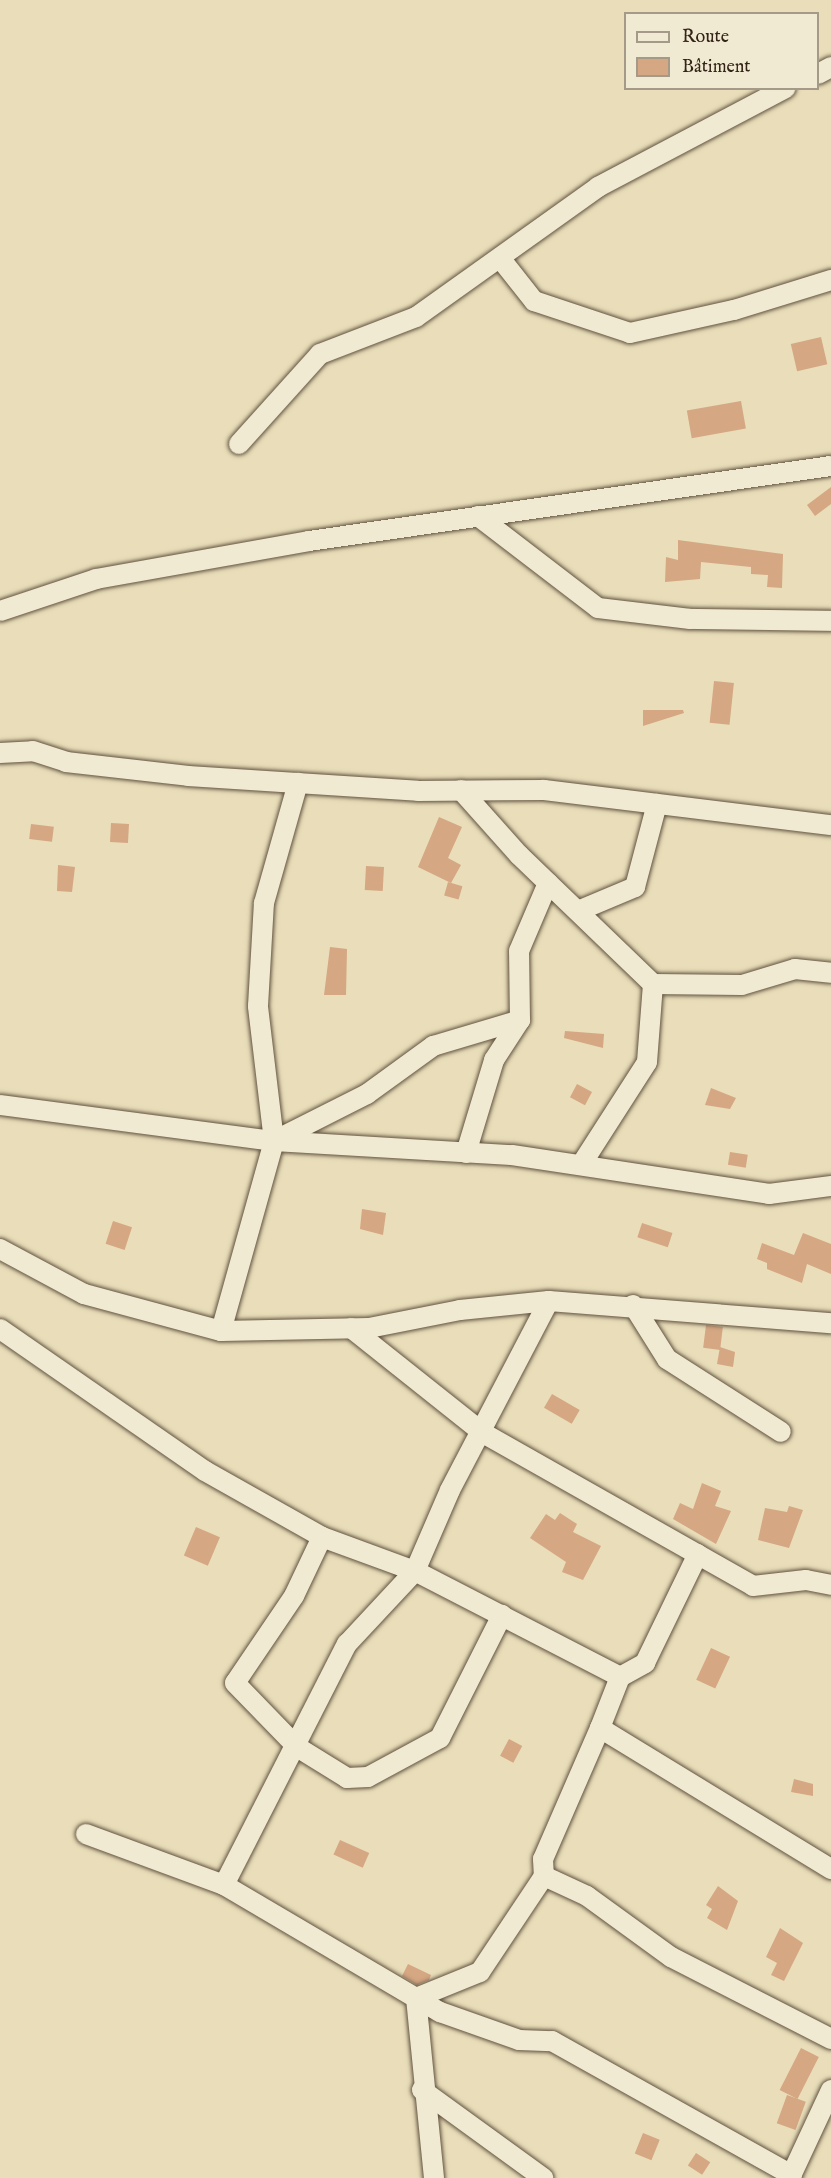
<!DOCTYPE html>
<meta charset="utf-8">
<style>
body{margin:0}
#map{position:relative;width:831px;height:2178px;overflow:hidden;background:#e9deb9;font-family:"IM FELL English",serif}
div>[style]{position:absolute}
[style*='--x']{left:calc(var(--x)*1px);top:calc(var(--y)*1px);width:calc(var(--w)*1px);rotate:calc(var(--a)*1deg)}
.building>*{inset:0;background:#d5a783;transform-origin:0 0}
.roads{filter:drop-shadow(0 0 2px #615240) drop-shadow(0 0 2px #615240)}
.minor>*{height:20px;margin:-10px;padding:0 10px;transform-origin:10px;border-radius:10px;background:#f1ead2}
span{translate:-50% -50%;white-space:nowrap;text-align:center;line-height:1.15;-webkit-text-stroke:6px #f1ead2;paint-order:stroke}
.legend{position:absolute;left:624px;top:12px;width:195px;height:78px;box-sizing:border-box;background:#f1ead2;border:2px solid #a59a87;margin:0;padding:8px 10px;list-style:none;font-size:18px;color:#342317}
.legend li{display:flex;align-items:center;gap:12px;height:30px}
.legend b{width:30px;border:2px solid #a59a87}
</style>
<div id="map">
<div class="building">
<div style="left:821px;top:337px;width:28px;height:31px;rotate:77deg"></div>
<div style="left:741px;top:401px;width:28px;height:55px;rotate:80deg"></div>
<div style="clip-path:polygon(831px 487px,831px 504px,815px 516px,807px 505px)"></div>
<div style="clip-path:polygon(678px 540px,783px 554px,782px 588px,767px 587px,768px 575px,751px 574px,751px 567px,701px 562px,700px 579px,665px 582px,666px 557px,678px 560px)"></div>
<div style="left:714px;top:681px;width:20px;height:42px;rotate:6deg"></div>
<div style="clip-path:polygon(643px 710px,683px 710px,684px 713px,643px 726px)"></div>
<div style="clip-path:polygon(439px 817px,462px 827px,448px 858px,461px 865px,451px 883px,418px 867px)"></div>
<div style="left:111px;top:823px;width:18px;height:19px;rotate:3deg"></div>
<div style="left:31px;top:824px;width:23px;height:15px;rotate:7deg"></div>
<div style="clip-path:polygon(58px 865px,75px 867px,72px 892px,57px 891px)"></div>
<div style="left:366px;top:866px;width:18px;height:24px;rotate:3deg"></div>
<div style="left:448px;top:882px;width:15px;height:14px;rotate:16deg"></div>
<div style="clip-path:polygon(330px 947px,347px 949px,346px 995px,324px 995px)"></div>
<div style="clip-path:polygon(565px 1031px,604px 1034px,603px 1048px,564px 1038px)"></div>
<div style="left:577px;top:1084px;width:17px;height:15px;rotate:28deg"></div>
<div style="clip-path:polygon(711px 1088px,736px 1098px,730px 1109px,705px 1105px)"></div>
<div style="left:730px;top:1152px;width:18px;height:13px;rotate:9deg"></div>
<div style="clip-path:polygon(362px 1209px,386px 1213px,383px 1235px,360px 1229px)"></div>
<div style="left:113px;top:1221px;width:20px;height:24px;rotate:18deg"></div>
<div style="left:642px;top:1223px;width:32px;height:15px;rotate:18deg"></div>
<div style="clip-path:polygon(803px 1233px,831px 1244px,831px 1274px,807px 1264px,802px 1283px,767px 1269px,767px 1263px,757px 1259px,762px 1243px,794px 1255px)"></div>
<div style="left:706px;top:1325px;width:17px;height:23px;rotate:7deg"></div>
<div style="clip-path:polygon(720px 1347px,735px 1352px,733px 1367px,717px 1364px)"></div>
<div style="left:552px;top:1394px;width:32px;height:16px;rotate:30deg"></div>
<div style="clip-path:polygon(702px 1483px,721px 1491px,715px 1506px,731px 1511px,716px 1544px,673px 1519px,680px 1503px,693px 1509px)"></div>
<div style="clip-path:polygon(789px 1506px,803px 1510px,789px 1548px,758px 1540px,765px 1508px,787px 1512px)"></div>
<div style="clip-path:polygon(560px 1513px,577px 1524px,573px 1532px,601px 1546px,583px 1580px,562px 1572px,566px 1562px,530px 1538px,546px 1514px,555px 1520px)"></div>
<div style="left:196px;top:1527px;width:26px;height:31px;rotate:23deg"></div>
<div style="left:711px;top:1648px;width:21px;height:35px;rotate:25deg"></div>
<div style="left:509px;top:1739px;width:15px;height:19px;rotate:28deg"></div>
<div style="clip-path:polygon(794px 1779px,813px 1784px,813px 1796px,791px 1792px)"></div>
<div style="left:340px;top:1840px;width:32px;height:16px;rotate:24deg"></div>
<div style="clip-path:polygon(718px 1886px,738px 1901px,727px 1930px,707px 1918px,712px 1909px,706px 1905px)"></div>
<div style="clip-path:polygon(780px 1928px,803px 1943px,784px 1981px,771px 1975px,777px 1963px,766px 1957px)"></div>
<div style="clip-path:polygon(408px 1964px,431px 1975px,429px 1980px,417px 1985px,402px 1976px)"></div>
<div style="left:801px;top:2048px;width:20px;height:47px;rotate:27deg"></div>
<div style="left:787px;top:2095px;width:20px;height:30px;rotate:20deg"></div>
<div style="left:643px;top:2133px;width:18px;height:22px;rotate:22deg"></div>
<div style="left:696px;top:2153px;width:17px;height:15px;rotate:33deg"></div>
</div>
<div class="roads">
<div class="minor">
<div style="--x:818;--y:74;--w:15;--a:-28"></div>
<div style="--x:500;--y:258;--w:55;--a:51.7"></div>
<div style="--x:534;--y:301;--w:101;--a:18.4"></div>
<div style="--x:630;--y:333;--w:107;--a:-12.5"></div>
<div style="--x:734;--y:310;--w:102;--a:-17.2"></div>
<div style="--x:239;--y:444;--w:121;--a:-48"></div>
<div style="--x:320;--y:354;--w:103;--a:-21.1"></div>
<div style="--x:416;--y:317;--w:224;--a:-35.5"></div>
<div style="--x:598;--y:187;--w:212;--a:-27.8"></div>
<div style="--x:478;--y:516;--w:151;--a:37.5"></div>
<div style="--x:598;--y:608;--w:93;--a:6.8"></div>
<div style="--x:690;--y:619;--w:141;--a:0.8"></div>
<div style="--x:0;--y:611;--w:101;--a:-18.4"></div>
<div style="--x:96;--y:579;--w:216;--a:-10.1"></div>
<div style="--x:309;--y:541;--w:527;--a:-8.18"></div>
<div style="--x:0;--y:753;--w:33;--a:-3"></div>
<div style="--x:33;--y:751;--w:35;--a:18"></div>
<div style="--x:66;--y:762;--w:123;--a:6.5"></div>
<div style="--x:188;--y:776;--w:230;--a:3.7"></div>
<div style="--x:418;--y:791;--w:126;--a:-0.5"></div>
<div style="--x:544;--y:790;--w:289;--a:7"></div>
<div style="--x:461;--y:790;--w:87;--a:48.3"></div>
<div style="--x:519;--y:855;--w:186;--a:43.9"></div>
<div style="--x:578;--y:911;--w:62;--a:-22.8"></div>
<div style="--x:635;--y:887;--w:86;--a:-75.2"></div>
<div style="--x:0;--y:1105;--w:276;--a:7.5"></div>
<div style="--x:274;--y:1141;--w:238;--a:3.4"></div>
<div style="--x:512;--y:1155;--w:260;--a:8.6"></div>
<div style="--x:769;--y:1194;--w:63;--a:-7.4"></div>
<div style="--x:274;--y:1141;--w:104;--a:-26.8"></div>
<div style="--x:367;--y:1094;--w:82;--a:-36"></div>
<div style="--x:433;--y:1046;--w:91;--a:-16.6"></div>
<div style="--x:466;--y:1153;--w:97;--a:-73.2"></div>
<div style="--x:494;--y:1060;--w:48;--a:-57"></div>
<div style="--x:520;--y:1020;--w:69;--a:-90.8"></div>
<div style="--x:519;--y:951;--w:74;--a:-66.9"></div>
<div style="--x:581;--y:1165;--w:122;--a:-57.3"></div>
<div style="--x:647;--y:1062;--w:78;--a:-85.6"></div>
<div style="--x:653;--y:984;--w:89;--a:0.6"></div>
<div style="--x:742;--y:985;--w:55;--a:-16.8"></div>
<div style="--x:795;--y:969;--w:36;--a:6"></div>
<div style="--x:0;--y:1249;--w:95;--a:28.2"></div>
<div style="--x:84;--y:1294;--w:142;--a:15.1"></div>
<div style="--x:221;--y:1331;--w:148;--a:-1.2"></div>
<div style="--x:369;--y:1328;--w:93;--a:-11.2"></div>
<div style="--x:460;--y:1310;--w:89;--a:-5.8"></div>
<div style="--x:549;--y:1301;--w:283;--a:4.5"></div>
<div style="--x:633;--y:1305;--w:64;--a:57.8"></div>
<div style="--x:667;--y:1359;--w:135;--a:32.6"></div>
<div style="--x:351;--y:1328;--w:169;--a:38.5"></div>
<div style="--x:483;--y:1433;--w:310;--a:29.5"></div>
<div style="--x:753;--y:1586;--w:53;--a:-6.5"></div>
<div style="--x:806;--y:1580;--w:25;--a:11"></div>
<div style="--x:0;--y:1329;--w:249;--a:34.7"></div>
<div style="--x:205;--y:1471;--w:134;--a:29.4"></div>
<div style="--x:322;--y:1537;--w:99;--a:20.1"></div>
<div style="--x:415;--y:1571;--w:231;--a:27.3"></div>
<div style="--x:620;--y:1677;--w:55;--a:111.4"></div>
<div style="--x:600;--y:1728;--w:271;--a:31.4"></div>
<div style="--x:221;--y:1331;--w:197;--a:-74.4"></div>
<div style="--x:274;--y:1141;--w:136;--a:-96.8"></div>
<div style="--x:258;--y:1006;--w:103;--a:-86.7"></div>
<div style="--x:264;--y:903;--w:125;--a:-74.2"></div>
<div style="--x:322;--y:1537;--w:65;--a:115.4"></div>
<div style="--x:294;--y:1596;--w:105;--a:124.1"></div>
<div style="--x:235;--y:1683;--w:89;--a:45.9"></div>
<div style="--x:297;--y:1747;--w:59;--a:31.8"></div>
<div style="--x:347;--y:1778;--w:21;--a:-3"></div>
<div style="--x:368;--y:1777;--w:82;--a:-28.4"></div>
<div style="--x:440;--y:1738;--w:138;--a:-63.2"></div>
<div style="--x:620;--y:1677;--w:29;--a:-29"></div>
<div style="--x:645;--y:1663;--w:121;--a:-64.1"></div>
<div style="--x:600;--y:1728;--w:143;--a:113.5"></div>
<div style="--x:543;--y:1859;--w:17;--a:87"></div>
<div style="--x:544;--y:1876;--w:47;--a:24.9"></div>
<div style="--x:587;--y:1896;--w:104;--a:36"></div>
<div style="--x:671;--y:1957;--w:180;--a:27.1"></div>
<div style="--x:86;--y:1834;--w:147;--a:20.3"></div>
<div style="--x:224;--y:1885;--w:251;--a:30.5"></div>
<div style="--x:440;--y:2012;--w:84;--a:19.5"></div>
<div style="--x:519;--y:2040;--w:33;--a:2"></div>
<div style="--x:552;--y:2041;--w:275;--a:29.2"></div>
<div style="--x:224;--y:1885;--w:271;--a:-63"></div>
<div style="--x:347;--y:1644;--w:100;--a:-47"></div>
<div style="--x:415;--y:1571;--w:88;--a:-66.6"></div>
<div style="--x:450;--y:1490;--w:213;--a:-62.4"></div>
<div style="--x:422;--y:2090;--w:150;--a:36"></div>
<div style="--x:434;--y:2178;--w:181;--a:-95.7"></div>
<div style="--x:416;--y:1998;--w:69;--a:-22.1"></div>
<div style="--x:480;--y:1972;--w:115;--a:-56.3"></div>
<div style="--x:790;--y:2178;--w:97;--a:-65"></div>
</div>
</div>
<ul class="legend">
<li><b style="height:8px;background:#f1ead2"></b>Route</li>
<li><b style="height:16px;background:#d5a783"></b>Bâtiment</li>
</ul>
</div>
